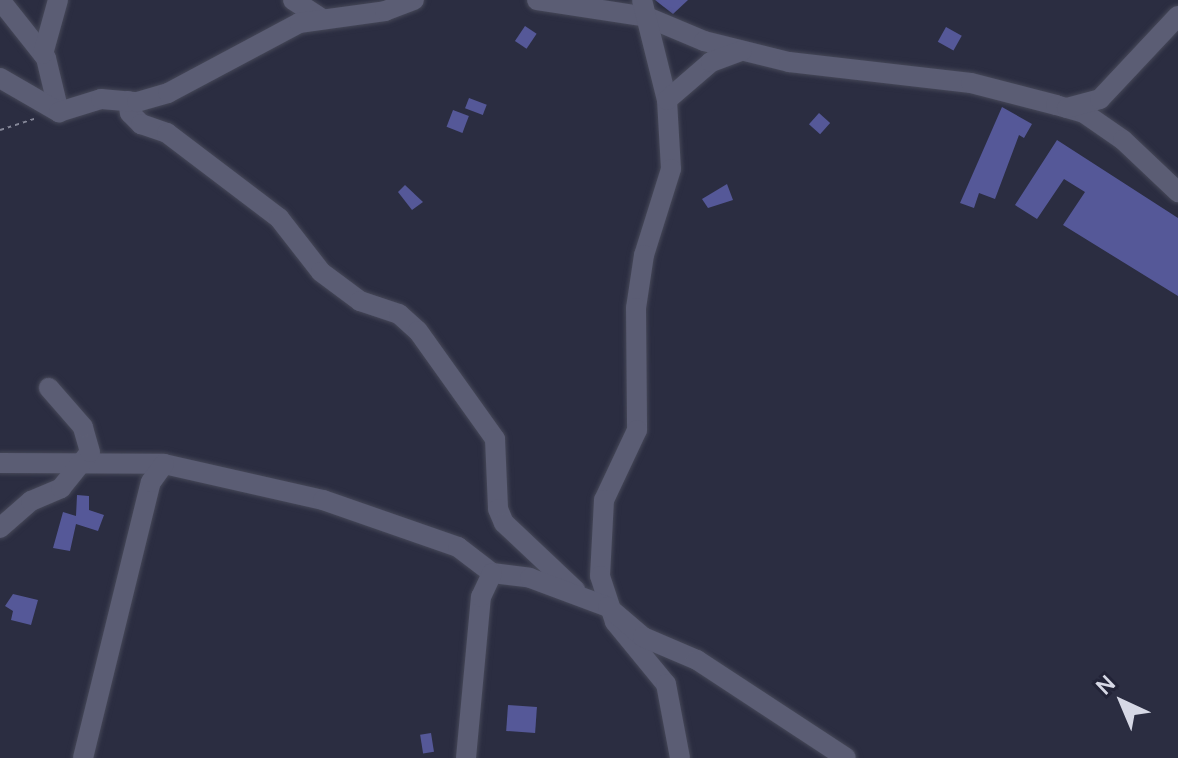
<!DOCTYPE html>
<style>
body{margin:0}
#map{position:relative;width:1178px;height:758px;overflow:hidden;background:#2b2d41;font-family:Manrope,sans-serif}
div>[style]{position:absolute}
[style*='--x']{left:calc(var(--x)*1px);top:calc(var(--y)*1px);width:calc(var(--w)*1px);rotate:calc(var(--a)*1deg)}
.building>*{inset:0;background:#555898;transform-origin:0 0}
.path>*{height:2px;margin-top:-1px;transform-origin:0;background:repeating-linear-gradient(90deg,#848697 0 4px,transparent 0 8px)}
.roads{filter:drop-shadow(0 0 2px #464858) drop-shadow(0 0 2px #464858)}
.minor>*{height:20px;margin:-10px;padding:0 10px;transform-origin:10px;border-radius:10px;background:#5b5d74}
span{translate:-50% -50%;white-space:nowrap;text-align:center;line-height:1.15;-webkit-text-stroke:8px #222337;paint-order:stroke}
.north{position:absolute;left:1082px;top:662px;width:80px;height:80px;-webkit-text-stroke:6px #222337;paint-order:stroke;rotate:316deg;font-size:22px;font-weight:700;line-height:32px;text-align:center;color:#d6d8e5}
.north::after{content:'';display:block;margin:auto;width:28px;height:36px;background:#d6d8e5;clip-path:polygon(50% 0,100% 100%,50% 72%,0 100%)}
</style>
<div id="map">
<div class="building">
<div style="clip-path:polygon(655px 0,688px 0,673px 14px)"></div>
<div style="left:525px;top:26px;width:14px;height:18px;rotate:34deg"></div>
<div style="left:946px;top:27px;width:18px;height:17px;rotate:29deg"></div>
<div style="left:469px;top:98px;width:19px;height:11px;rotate:21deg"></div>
<div style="clip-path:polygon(1002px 107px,1032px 124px,1024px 138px,1019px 135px,995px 199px,979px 193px,974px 208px,960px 203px)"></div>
<div style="left:453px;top:110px;width:17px;height:18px;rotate:21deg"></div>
<div style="left:819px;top:113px;width:15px;height:15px;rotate:42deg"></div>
<div style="clip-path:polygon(1057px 140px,1178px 218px,1178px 296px,1063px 225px,1085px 192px,1064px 179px,1037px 219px,1015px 205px)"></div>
<div style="clip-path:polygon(727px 184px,733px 200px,708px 208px,702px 199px)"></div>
<div style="clip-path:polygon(405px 185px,423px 202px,412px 210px,398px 192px)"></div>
<div style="clip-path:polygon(77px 495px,89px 496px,89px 510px,104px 515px,98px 531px,76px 524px,70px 551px,53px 548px,63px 512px,76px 516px)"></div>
<div style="clip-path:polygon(13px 594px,38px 600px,31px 625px,11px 620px,13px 611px,5px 606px)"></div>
<div style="left:508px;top:705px;width:29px;height:26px;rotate:4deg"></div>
<div style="left:431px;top:733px;width:19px;height:11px;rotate:81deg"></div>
</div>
<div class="path">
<div style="--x:0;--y:130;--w:36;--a:-18"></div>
</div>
<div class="roads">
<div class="minor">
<div style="--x:0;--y:0;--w:74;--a:51.6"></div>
<div style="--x:46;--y:58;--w:56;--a:76.5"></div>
<div style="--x:293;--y:0;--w:33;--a:33"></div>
<div style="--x:537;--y:0;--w:111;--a:8.8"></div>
<div style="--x:647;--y:17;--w:62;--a:22.8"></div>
<div style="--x:704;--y:41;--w:88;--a:13.9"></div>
<div style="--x:789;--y:62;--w:183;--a:6.6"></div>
<div style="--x:971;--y:83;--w:88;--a:14.5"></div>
<div style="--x:1056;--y:105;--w:29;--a:16"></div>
<div style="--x:1084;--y:113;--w:47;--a:34.7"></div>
<div style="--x:1123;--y:140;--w:76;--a:43.4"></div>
<div style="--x:642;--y:0;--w:103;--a:76"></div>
<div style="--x:667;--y:100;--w:69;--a:86.7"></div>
<div style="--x:671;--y:169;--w:90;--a:107.4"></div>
<div style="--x:644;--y:255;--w:54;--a:98.6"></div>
<div style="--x:636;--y:308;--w:122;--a:89.5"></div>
<div style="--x:637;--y:430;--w:77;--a:115.2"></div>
<div style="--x:604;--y:500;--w:76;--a:93"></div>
<div style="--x:600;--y:576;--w:48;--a:71.9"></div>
<div style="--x:615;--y:622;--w:80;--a:50.6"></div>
<div style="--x:666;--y:684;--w:75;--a:79.3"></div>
<div style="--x:43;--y:54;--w:56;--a:-74.5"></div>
<div style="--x:0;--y:78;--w:68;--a:30"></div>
<div style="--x:667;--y:100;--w:58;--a:-40.8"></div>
<div style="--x:711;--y:62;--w:33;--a:-20"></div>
<div style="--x:128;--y:101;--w:12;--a:81"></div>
<div style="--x:130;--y:113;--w:16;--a:45"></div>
<div style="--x:141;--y:124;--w:28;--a:19"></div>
<div style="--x:167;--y:133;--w:141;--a:37.2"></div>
<div style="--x:279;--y:218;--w:68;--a:52.1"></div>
<div style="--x:321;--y:272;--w:49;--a:36.6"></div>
<div style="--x:360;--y:301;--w:41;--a:18.4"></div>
<div style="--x:399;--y:314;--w:25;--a:42"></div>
<div style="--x:418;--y:331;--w:133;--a:54.5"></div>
<div style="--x:495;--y:439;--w:70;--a:87.5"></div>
<div style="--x:498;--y:509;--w:15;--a:67"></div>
<div style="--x:504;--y:523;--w:98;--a:43.3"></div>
<div style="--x:1067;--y:108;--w:34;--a:-15"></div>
<div style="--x:1100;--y:99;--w:114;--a:-46.8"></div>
<div style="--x:59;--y:112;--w:44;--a:-17.2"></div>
<div style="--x:101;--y:99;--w:36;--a:5"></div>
<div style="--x:137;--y:102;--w:32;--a:-16"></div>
<div style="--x:168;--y:93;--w:149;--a:-28.1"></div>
<div style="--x:299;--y:23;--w:87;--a:-7.9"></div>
<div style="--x:385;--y:11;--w:31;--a:-21"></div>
<div style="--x:0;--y:463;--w:164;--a:0.3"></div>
<div style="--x:164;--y:464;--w:163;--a:12.8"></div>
<div style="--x:323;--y:500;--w:143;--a:19.2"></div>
<div style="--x:458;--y:547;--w:43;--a:37.4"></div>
<div style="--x:492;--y:573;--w:38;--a:7"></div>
<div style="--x:530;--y:578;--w:83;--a:20.4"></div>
<div style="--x:608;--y:607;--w:46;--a:40.6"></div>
<div style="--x:643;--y:637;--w:59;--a:23.1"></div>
<div style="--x:697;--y:660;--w:178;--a:33.3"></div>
<div style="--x:0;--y:528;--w:41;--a:-41.1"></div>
<div style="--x:31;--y:501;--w:33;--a:-23"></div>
<div style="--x:61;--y:488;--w:46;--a:-51.1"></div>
<div style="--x:90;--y:452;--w:26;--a:-106"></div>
<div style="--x:83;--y:427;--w:52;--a:-131.1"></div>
<div style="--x:83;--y:758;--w:284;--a:-76.2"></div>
<div style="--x:151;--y:482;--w:22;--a:-54"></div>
<div style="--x:466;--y:758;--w:162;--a:-84.7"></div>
<div style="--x:481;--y:597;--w:26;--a:-65"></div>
</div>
</div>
<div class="north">N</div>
</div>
